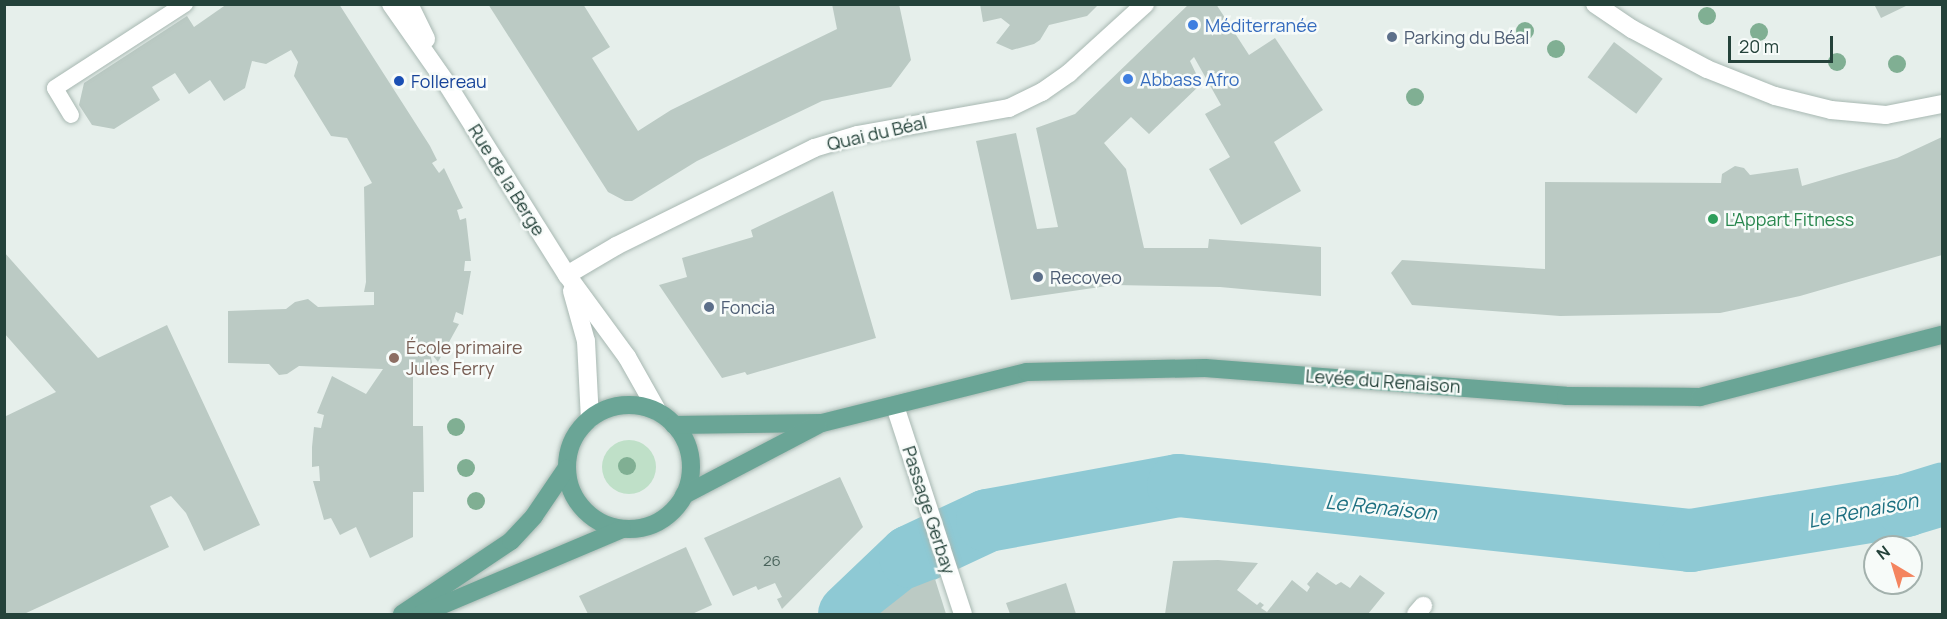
<!DOCTYPE html>
<meta charset="utf-8">
<style>
body{margin:0}
#map{position:relative;width:1947px;height:619px;overflow:hidden;background:#e6efeb;font-family:Manrope,sans-serif}
div>[style]{position:absolute}
[style*='--x']{left:calc(var(--x)*1px);top:calc(var(--y)*1px);width:calc(var(--w)*1px);rotate:calc(var(--a)*1deg)}
.green>*{inset:0;background:#bfe0c8}
.round{border-radius:50%}
.river>*{height:63px;margin:-31.5px;padding:0 31.5px;transform-origin:31.5px;border-radius:31.5px;background:#8ec9d4}
.building>*{inset:0;background:#bbcac4;transform-origin:0 0}
.roads{filter:drop-shadow(0 0 2px #a8b8b2) drop-shadow(0 0 2px #a8b8b2)}
.lane>*{height:16px;margin:-8px;padding:0 8px;transform-origin:8px;border-radius:8px;background:#fff}
.street>*{height:18px;margin:-9px;padding:0 9px;transform-origin:9px;border-radius:9px;background:#fff}
.secondary>*{height:18px;margin:-9px;padding:0 9px;transform-origin:9px;border-radius:9px;background:#fff}
.primary>*{height:18px;margin:-9px;padding:0 9px;transform-origin:9px;border-radius:9px;background:#6aa596}
.primary>.ring{margin:-9px;padding:0;box-sizing:content-box;background:none;border:18px solid #6aa596;border-radius:50%}
.trees>*{width:18px;height:18px;margin:-9px;border-radius:50%;background:#80af93}
.dots>*{width:16px;height:16px;translate:-50% -50%;box-sizing:border-box;border:3px solid #f7fbf9;border-radius:50%}
span{translate:-50% -50%;white-space:nowrap;text-align:center;line-height:1.15;-webkit-text-stroke:5px #f7fbf9;paint-order:stroke}
.number-label{font-size:15px;color:#4a645c}
.number-label span{-webkit-text-stroke-width:0}
.shop-label{font-size:18px;color:#366cbe}
.left{translate:0 -50%;text-align:left}
.service-label{font-size:18px;color:#4e5e75}
.transit-label{font-size:18px;color:#164399}
.street-label{font-size:18px;color:#24423a}
.leisure-label{font-size:18px;color:#27864d}
.education-label{font-size:18px;color:#785e54}
.water-label{font-size:20px;color:#1c6f80;font-style:italic}
.frame{position:absolute;inset:0;border:6px solid #24423a;pointer-events:none}
.north{position:absolute;left:1863px;top:535px;width:60px;height:60px;box-sizing:border-box;background:#f7fbf9;border:2px solid #a3b1ad;border-radius:50%;rotate:322deg;font-size:16px;font-weight:700;line-height:24px;text-align:center;color:#24423a}
.north::after{content:'';display:block;margin:auto;width:21px;height:27px;background:#f4845f;clip-path:polygon(50% 0,100% 100%,50% 72%,0 100%)}
.scale{position:absolute;left:1728px;top:36px;width:105px;height:27px;box-sizing:border-box;border:3px solid #24423a;border-top:0;padding-left:8px;font-size:18px;line-height:21px;white-space:nowrap;color:#24423a;-webkit-text-stroke:4px #f7fbf9;paint-order:stroke}
</style>
<div id="map">
<div class="green">
<div class="round" style="left:602px;top:440px;width:54px;height:54px"></div>
</div>
<div class="river">
<div style="--x:849;--y:614;--w:84;--a:-43.6"></div>
<div style="--x:910;--y:556;--w:85;--a:-25.1"></div>
<div style="--x:987;--y:520;--w:194;--a:-10.4"></div>
<div style="--x:1178;--y:485;--w:515;--a:6.13"></div>
<div style="--x:1690;--y:540;--w:218;--a:-9.2"></div>
<div style="--x:1905;--y:505;--w:39;--a:-17"></div>
</div>
<div class="building">
<div style="clip-path:polygon(227px 4px,339px 4px,430px 146px,437px 160px,432px 163px,439px 173px,444px 168px,463px 208px,457px 210px,460px 220px,466px 218px,471px 261px,465px 261px,464px 271px,471px 271px,463px 315px,456px 312px,453px 322px,459px 324px,438px 362px,430px 352px,434px 373px,413px 373px,413px 426px,423px 426px,424px 492px,413px 492px,413px 537px,370px 558px,356px 527px,340px 535px,331px 518px,324px 520px,313px 481px,320px 481px,319px 466px,312px 467px,312px 447px,314px 427px,321px 428px,324px 415px,317px 413px,332px 376px,366px 394px,383px 369px,299px 366px,287px 374px,279px 375px,269px 364px,228px 363px,228px 311px,286px 309px,295px 302px,308px 299px,318px 307px,374px 305px,374px 292px,364px 292px,366px 282px,364px 187px,372px 183px,347px 138px,331px 136px,294px 76px,298px 62px,291px 50px,266px 64px,252px 61px,245px 88px,224px 101px,210px 80px,189px 94px,175px 73px,152px 87px,160px 100px,114px 129px,92px 125px,79px 105px,84px 83px,187px 16px,194px 27px)"></div>
<div style="clip-path:polygon(488px 4px,583px 4px,610px 47px,592px 58px,638px 131px,671px 110px,837px 29px,832px 4px,899px 4px,911px 60px,891px 87px,822px 101px,697px 161px,632px 201px,625px 201px,608px 192px)"></div>
<div style="clip-path:polygon(980px 4px,1099px 4px,1087px 16px,1049px 25px,1040px 40px,1034px 44px,1012px 50px,996px 43px,1010px 25px,1001px 18px,983px 22px)"></div>
<div style="clip-path:polygon(1189px 4px,1216px 4px,1249px 55px,1275px 38px,1323px 110px,1274px 142px,1301px 191px,1241px 225px,1209px 169px,1230px 157px,1205px 114px,1221px 105px,1194px 57px,1190px 61px,1201px 84px,1149px 134px,1131px 117px,1104px 143px,1126px 169px,1144px 248px,1208px 248px,1209px 239px,1321px 247px,1321px 296px,1220px 287px,1114px 285px,1011px 300px,976px 141px,1016px 133px,1037px 229px,1058px 227px,1036px 128px,1075px 114px)"></div>
<div style="clip-path:polygon(1874px 4px,1910px 4px,1881px 18px)"></div>
<div style="left:1614px;top:42px;width:61px;height:44px;rotate:37deg"></div>
<div style="clip-path:polygon(1942px 137px,1942px 255px,1800px 296px,1720px 313px,1560px 316px,1412px 305px,1391px 273px,1402px 260px,1545px 269px,1545px 182px,1721px 183px,1722px 174px,1735px 166px,1744px 168px,1750px 175px,1798px 168px,1802px 186px,1897px 158px)"></div>
<div style="clip-path:polygon(833px 191px,876px 338px,747px 375px,745px 372px,722px 378px,659px 285px,687px 277px,682px 258px,753px 237px,751px 230px)"></div>
<div style="clip-path:polygon(4px 252px,98px 358px,167px 325px,260px 525px,204px 551px,186px 513px,171px 496px,150px 506px,169px 547px,24px 614px,4px 614px,4px 417px,56px 392px,4px 333px)"></div>
<div style="clip-path:polygon(840px 477px,863px 527px,782px 609px,777px 599px,782px 597px,775px 583px,758px 590px,756px 586px,733px 596px,704px 538px)"></div>
<div style="clip-path:polygon(686px 547px,712px 605px,692px 614px,588px 614px,579px 596px)"></div>
<div style="clip-path:polygon(1218px 560px,1258px 563px,1237px 590px,1257px 605px,1260px 602px,1264px 605px,1261px 608px,1267px 612px,1292px 580px,1307px 592px,1310px 587px,1307px 584px,1317px 572px,1336px 585px,1341px 582px,1350px 588px,1360px 575px,1385px 593px,1368px 614px,1165px 614px,1173px 561px)"></div>
<div style="clip-path:polygon(935px 579px,946px 614px,879px 614px,912px 588px)"></div>
<div style="clip-path:polygon(1066px 583px,1076px 614px,1010px 614px,1006px 603px)"></div>
</div>
<div class="roads">
<div class="lane">
<div style="--x:71;--y:115;--w:31;--a:-121"></div>
<div style="--x:55;--y:88;--w:155;--a:-32.9"></div>
</div>
<div class="street">
<div style="--x:1595;--y:4;--w:45;--a:34"></div>
<div style="--x:1632;--y:29;--w:85;--a:28.1"></div>
<div style="--x:1707;--y:69;--w:73;--a:21.7"></div>
<div style="--x:1775;--y:96;--w:58;--a:14"></div>
<div style="--x:1831;--y:110;--w:55;--a:5.2"></div>
<div style="--x:1886;--y:115;--w:57;--a:-11.1"></div>
<div style="--x:567;--y:275;--w:57;--a:-30.6"></div>
<div style="--x:616;--y:246;--w:221;--a:-26.3"></div>
<div style="--x:814;--y:148;--w:45;--a:-16.8"></div>
<div style="--x:857;--y:135;--w:154;--a:-10.1"></div>
<div style="--x:1009;--y:108;--w:37;--a:-26"></div>
<div style="--x:1042;--y:92;--w:33;--a:-35"></div>
<div style="--x:1069;--y:73;--w:103;--a:-42.2"></div>
<div style="--x:895;--y:406;--w:219;--a:71.9"></div>
<div style="--x:1416;--y:614;--w:11;--a:-49"></div>
</div>
<div class="secondary">
<div style="--x:391;--y:4;--w:98;--a:55"></div>
<div style="--x:447;--y:84;--w:226;--a:57.9"></div>
<div style="--x:567;--y:275;--w:102;--a:53.8"></div>
<div style="--x:627;--y:357;--w:63;--a:60.6"></div>
<div style="--x:409;--y:4;--w:39;--a:64"></div>
<div style="--x:572;--y:291;--w:52;--a:74.4"></div>
<div style="--x:586;--y:341;--w:78;--a:87.1"></div>
</div>
<div class="primary">
<div class="ring" style="left:567px;top:405px;width:106px;height:106px"></div>
<div style="--x:674;--y:425;--w:148;--a:-0.8"></div>
<div style="--x:822;--y:423;--w:211;--a:-14"></div>
<div style="--x:1027;--y:372;--w:178;--a:-1.3"></div>
<div style="--x:1205;--y:368;--w:362;--a:4.4"></div>
<div style="--x:1566;--y:396;--w:134;--a:0.4"></div>
<div style="--x:1700;--y:397;--w:250;--a:-14.4"></div>
<div style="--x:684;--y:495;--w:151;--a:-27.6"></div>
<div style="--x:402;--y:614;--w:131;--a:-33.8"></div>
<div style="--x:511;--y:541;--w:34;--a:-47"></div>
<div style="--x:534;--y:516;--w:57;--a:-55.8"></div>
<div style="--x:421;--y:614;--w:218;--a:-22.9"></div>
</div>
</div>
<div class="trees">
<div style="left:1707px;top:16px"></div>
<div style="left:1525px;top:31px"></div>
<div style="left:1759px;top:32px"></div>
<div style="left:1556px;top:49px"></div>
<div style="left:1837px;top:62px"></div>
<div style="left:1897px;top:64px"></div>
<div style="left:1415px;top:97px"></div>
<div style="left:456px;top:427px"></div>
<div style="left:627px;top:466px"></div>
<div style="left:466px;top:468px"></div>
<div style="left:476px;top:501px"></div>
</div>
<div class="dots">
<div style="left:1193px;top:25px;background:#3f7fe0"></div>
<div style="left:1392px;top:37px;background:#5c6f8a"></div>
<div style="left:1128px;top:79px;background:#3f7fe0"></div>
<div style="left:399px;top:81px;background:#1a4fb4"></div>
<div style="left:1713px;top:219px;background:#2e9e5b"></div>
<div style="left:1038px;top:277px;background:#5c6f8a"></div>
<div style="left:709px;top:307px;background:#5c6f8a"></div>
<div style="left:394px;top:358px;background:#8d6e63"></div>
</div>
<div class="number-label">
<span style="left:772px;top:561px">26</span>
</div>
<div class="shop-label">
<span class="left" style="left:1205px;top:25px">Méditerranée</span>
<span class="left" style="left:1140px;top:79px">Abbass Afro</span>
</div>
<div class="service-label">
<span class="left" style="left:1404px;top:37px">Parking du Béal</span>
<span class="left" style="left:1050px;top:277px">Recoveo</span>
<span class="left" style="left:721px;top:307px">Foncia</span>
</div>
<div class="transit-label">
<span class="left" style="left:411px;top:81px">Follereau</span>
</div>
<div class="street-label">
<span style="left:877px;top:133px;rotate:-13deg">Quai du Béal</span>
<span style="left:507px;top:180px;rotate:58deg">Rue de la Berge</span>
<span style="left:1383px;top:381px;rotate:4deg">Levée du Renaison</span>
<span style="left:929px;top:510px;rotate:72deg">Passage Gerbay</span>
</div>
<div class="leisure-label">
<span class="left" style="left:1725px;top:219px">L'Appart Fitness</span>
</div>
<div class="education-label">
<span class="left" style="left:406px;top:358px">École primaire<br>Jules Ferry</span>
</div>
<div class="water-label">
<span style="left:1381px;top:507px;rotate:6deg">Le Renaison</span>
<span style="left:1863px;top:510px;rotate:-11deg">Le Renaison</span>
</div>
<div class="frame"></div>
<div class="north">N</div>
<div class="scale">20 m</div>
</div>
